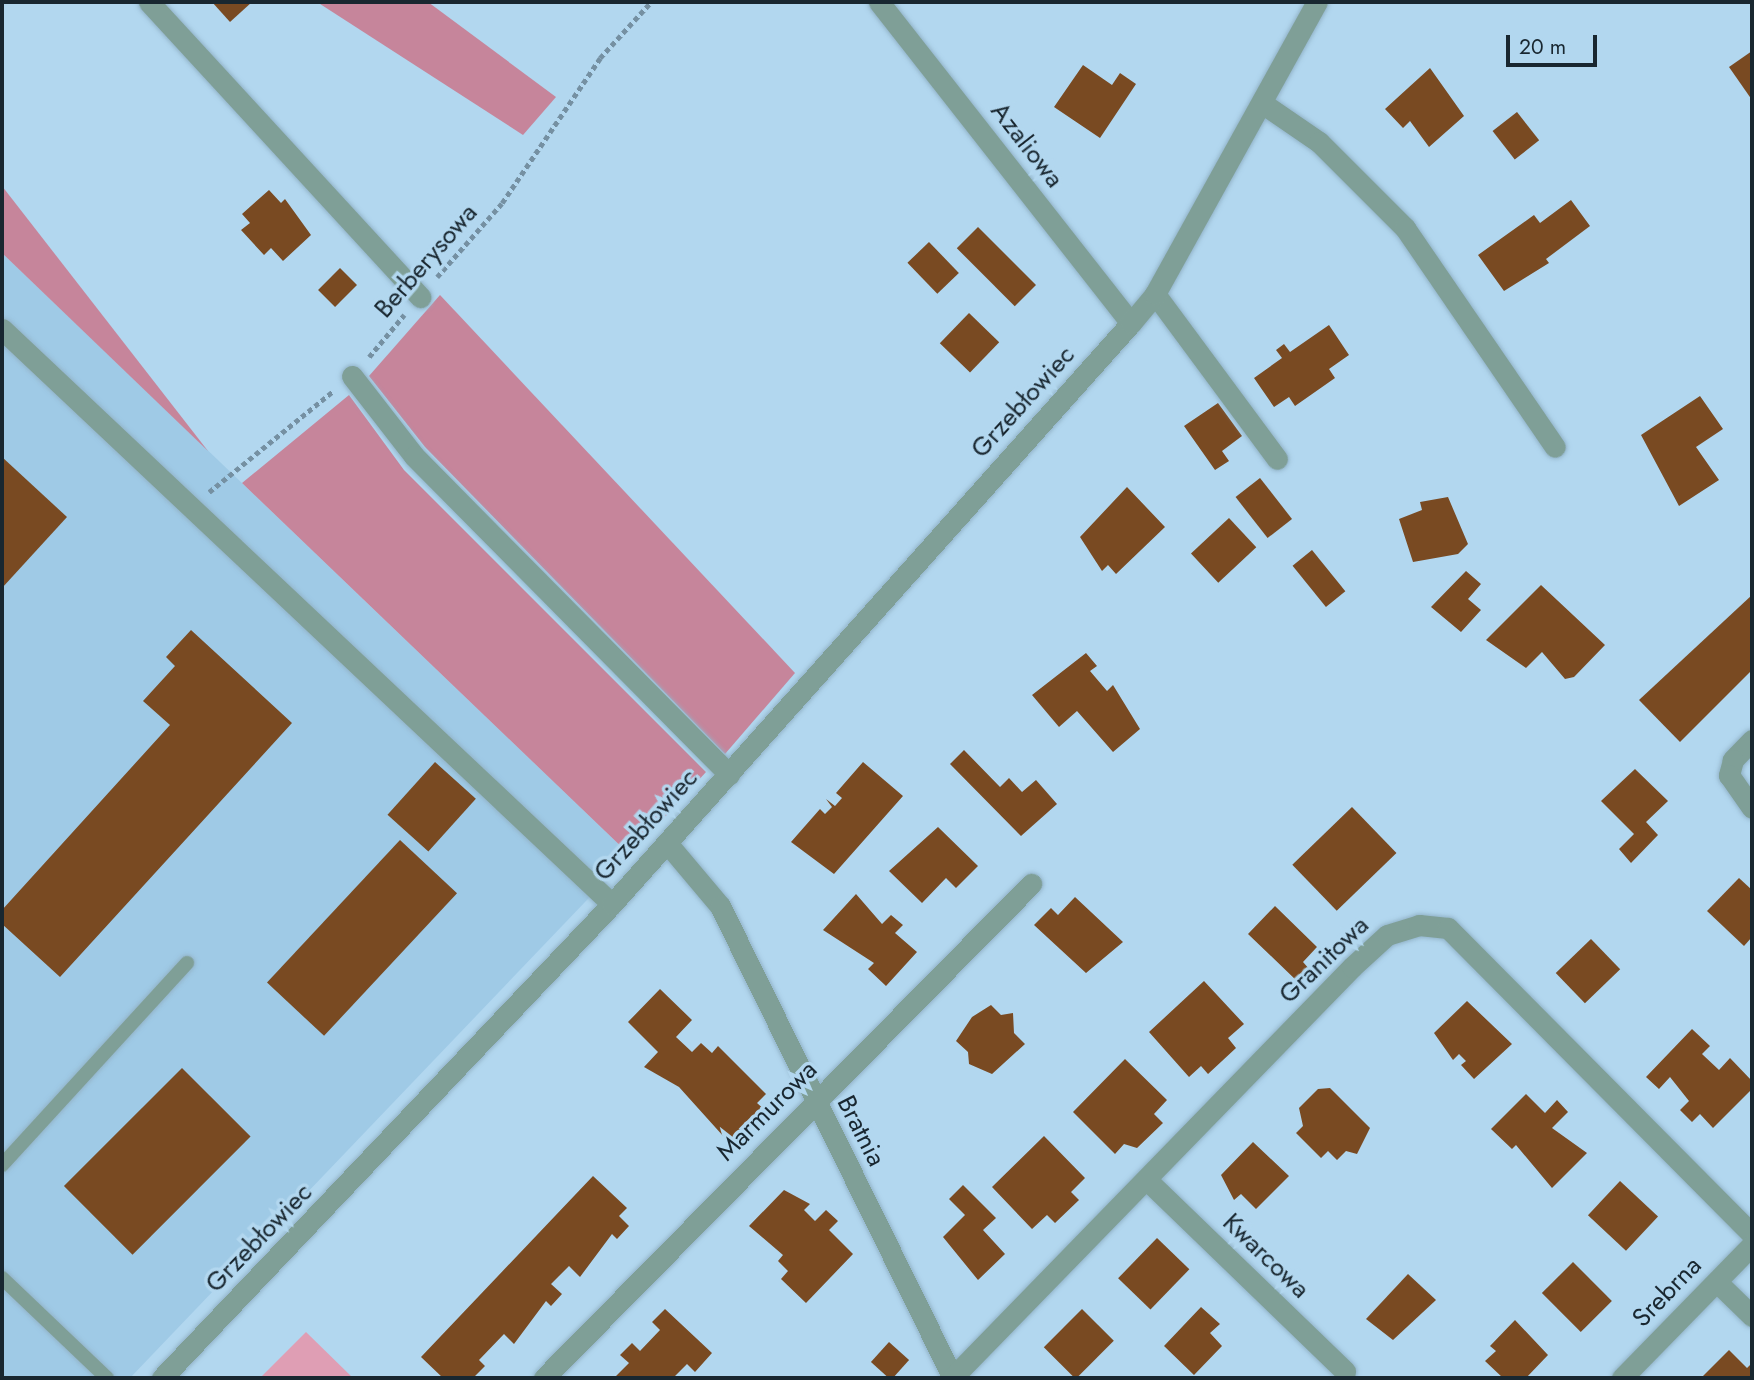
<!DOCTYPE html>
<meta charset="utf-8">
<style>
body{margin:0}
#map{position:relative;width:1754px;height:1380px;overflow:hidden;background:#b2d7ef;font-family:Jost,sans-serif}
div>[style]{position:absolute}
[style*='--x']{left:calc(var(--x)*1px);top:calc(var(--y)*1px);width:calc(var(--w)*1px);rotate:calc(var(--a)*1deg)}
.built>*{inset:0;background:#9fcae6}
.green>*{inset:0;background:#df9eb4}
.forest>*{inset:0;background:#c6859b}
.building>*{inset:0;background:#794a22;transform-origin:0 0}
.path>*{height:4.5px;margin-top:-2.25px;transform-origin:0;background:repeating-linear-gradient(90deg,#7590a2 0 5px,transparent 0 8.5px)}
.roads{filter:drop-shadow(0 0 2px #93b4c9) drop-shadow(0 0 2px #93b4c9)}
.lane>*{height:14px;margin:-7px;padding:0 7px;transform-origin:7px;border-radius:7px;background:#7f9f97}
.street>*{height:21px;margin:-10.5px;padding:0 10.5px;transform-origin:10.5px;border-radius:10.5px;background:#7f9f97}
span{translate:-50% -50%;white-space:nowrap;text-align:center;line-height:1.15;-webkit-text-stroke:7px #b2d7ef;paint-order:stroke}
.street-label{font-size:26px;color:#192730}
.frame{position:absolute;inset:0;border:4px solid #192730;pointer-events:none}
.scale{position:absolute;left:1506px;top:35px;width:91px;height:32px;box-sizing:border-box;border:4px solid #192730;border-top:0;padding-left:9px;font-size:21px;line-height:24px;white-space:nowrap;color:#192730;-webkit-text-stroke:5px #b2d7ef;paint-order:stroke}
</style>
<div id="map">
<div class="built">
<div style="clip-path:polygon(2px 253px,630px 855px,130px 1378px,2px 1378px)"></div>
</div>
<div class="green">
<div style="clip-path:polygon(306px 1332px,353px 1378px,260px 1378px)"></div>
</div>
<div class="forest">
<div style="clip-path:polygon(317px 2px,428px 2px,556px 97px,523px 135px)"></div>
<div style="clip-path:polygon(2px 186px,208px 451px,2px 253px)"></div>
<div style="clip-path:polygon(440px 295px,795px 673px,725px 754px,425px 447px,369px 376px)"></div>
<div style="clip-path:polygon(349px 395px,404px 470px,706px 772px,630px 855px,242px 483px)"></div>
</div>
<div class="building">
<div style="clip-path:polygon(212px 2px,252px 2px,230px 22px)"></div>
<div style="clip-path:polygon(1752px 51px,1752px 100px,1729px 67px)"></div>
<div style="clip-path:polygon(1083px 65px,1112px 85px,1120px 73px,1136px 84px,1100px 138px,1054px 107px)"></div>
<div style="clip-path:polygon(1430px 68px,1464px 116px,1429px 147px,1410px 121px,1403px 128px,1385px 109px)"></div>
<div style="left:1517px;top:112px;width:36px;height:31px;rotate:52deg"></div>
<div style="clip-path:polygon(269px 190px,281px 203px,285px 199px,311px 235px,283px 261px,271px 248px,264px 255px,241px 230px,250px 223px,242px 214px)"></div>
<div style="clip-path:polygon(1571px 200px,1590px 226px,1546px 259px,1549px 263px,1504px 291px,1478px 255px,1534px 215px,1540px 223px)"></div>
<div style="left:978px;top:227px;width:82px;height:30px;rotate:45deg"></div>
<div style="left:929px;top:242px;width:43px;height:30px;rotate:46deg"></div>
<div style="left:340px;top:268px;width:24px;height:31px;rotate:45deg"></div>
<div style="left:969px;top:313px;width:42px;height:42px;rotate:44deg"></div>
<div style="clip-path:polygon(1329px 325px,1349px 355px,1329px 369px,1335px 378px,1295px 406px,1289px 397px,1274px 407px,1254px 378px,1282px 358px,1276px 350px,1284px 344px,1290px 352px)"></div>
<div style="clip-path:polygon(1700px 396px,1723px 429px,1696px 447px,1719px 480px,1679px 506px,1641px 435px)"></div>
<div style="clip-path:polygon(1218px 403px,1242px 436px,1222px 451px,1229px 461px,1215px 470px,1184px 426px)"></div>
<div style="clip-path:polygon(2px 457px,67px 517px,2px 588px)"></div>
<div style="left:1260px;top:478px;width:52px;height:31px;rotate:52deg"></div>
<div style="clip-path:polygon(1127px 487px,1165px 527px,1116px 574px,1108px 565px,1102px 571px,1080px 537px)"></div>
<div style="clip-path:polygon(1448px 497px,1468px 544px,1458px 554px,1413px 562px,1399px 519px,1422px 510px,1420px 502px)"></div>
<div style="left:1229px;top:518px;width:40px;height:52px;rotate:47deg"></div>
<div style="left:1312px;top:550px;width:53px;height:25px;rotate:51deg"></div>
<div style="clip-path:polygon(1466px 571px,1481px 584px,1468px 599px,1481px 610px,1461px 632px,1431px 607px)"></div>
<div style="clip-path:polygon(1541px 585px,1605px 645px,1574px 677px,1565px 679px,1542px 652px,1526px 668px,1486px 640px)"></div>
<div style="clip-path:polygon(1752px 595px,1752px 670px,1680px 742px,1639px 700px)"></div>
<div style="clip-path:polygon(191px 630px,292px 723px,60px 977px,2px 924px,2px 910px,170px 725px,143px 701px,175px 666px,166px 657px)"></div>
<div style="clip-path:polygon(1086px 653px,1097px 666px,1090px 671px,1107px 691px,1113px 685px,1140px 729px,1113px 752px,1077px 711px,1059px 727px,1032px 695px)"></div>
<div style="clip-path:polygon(964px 750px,1000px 787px,1009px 778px,1022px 792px,1036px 780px,1057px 804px,1021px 836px,950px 764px)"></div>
<div style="left:435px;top:762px;width:55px;height:71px;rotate:42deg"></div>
<div style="clip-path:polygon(863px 762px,903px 796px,834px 874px,791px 842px,820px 809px,825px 814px,832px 807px,826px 799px,835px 806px,842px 798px,836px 793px)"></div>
<div style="clip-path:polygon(1635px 769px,1668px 801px,1646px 822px,1658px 835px,1631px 863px,1619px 849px,1634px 834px,1601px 801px)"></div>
<div style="left:1352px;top:807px;width:64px;height:83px;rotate:46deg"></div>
<div style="clip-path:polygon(938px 827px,978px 866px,956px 888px,946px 878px,922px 903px,889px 871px)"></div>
<div style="left:400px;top:840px;width:78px;height:195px;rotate:43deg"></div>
<div style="clip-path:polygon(1739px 878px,1752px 890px,1752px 937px,1744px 946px,1707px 911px)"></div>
<div style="clip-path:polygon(856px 894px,882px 924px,891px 915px,903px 925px,895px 933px,917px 952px,886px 986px,868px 969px,874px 963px,823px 930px)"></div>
<div style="clip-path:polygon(1075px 897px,1123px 942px,1086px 973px,1034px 925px,1051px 908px,1058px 915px)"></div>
<div style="clip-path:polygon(1275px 906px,1317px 947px,1303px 962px,1310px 970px,1298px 982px,1248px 934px)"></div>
<div style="left:1591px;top:939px;width:42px;height:49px;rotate:46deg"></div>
<div style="clip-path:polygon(1204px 981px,1244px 1024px,1228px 1038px,1236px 1048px,1208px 1074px,1201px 1066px,1189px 1077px,1149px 1032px)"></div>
<div style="clip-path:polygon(660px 989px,692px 1020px,676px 1037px,692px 1052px,701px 1043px,712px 1053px,718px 1046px,766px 1094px,757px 1103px,767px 1112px,733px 1147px,679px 1087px,644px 1067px,658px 1052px,628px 1022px)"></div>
<div style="clip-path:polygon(1467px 1001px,1512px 1044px,1474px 1079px,1461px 1065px,1466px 1061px,1459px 1054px,1453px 1060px,1434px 1033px)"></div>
<div style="clip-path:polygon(991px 1005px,1001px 1015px,1013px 1013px,1014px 1033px,1025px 1044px,992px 1074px,969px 1064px,968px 1052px,956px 1041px,972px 1017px)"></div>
<div style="clip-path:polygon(1692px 1029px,1710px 1046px,1702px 1054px,1719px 1070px,1730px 1058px,1752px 1081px,1752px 1089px,1713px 1128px,1700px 1114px,1692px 1122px,1680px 1110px,1689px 1101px,1670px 1077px,1659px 1089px,1646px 1077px)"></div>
<div style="clip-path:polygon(1125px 1059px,1167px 1100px,1154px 1114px,1163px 1123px,1137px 1148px,1124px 1144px,1115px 1154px,1073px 1112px)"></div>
<div style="left:182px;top:1068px;width:97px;height:167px;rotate:45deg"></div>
<div style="clip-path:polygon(1330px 1088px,1370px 1128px,1357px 1154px,1346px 1151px,1337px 1160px,1328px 1151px,1321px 1158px,1296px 1133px,1303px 1126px,1299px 1108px,1318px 1089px)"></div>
<div style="clip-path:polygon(1526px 1094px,1545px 1113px,1557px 1100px,1568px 1112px,1552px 1128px,1587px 1153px,1552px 1188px,1516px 1145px,1512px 1149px,1491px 1129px)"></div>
<div style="clip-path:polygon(1044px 1136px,1085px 1178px,1071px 1192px,1079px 1200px,1055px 1223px,1047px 1215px,1032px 1229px,992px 1187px)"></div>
<div style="clip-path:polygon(1253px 1142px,1289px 1176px,1256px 1209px,1241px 1194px,1234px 1200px,1221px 1175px)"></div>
<div style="clip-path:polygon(593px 1176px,627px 1208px,619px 1216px,629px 1226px,617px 1239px,612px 1234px,580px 1277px,569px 1266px,551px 1284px,562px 1294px,551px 1306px,546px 1301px,514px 1344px,504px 1334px,479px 1360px,485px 1366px,473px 1378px,443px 1378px,421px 1357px)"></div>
<div style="left:1620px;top:1181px;width:52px;height:47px;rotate:43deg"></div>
<div style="clip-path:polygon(963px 1185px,996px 1218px,983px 1230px,1005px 1254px,978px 1280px,943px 1237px,965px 1215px,949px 1199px)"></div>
<div style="clip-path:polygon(784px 1190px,810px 1204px,804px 1210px,815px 1221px,826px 1210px,838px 1221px,829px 1230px,853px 1254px,806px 1303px,781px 1279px,788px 1271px,778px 1261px,783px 1255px,749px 1226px)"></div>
<div style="left:1157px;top:1238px;width:45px;height:56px;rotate:44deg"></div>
<div style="left:1573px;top:1262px;width:55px;height:44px;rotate:45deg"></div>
<div style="clip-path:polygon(1408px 1274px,1436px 1300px,1393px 1340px,1366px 1319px)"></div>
<div style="clip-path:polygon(1201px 1307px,1220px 1324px,1210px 1333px,1222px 1346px,1194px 1375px,1164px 1346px)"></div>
<div style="clip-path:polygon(665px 1309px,712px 1353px,695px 1372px,687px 1364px,673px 1378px,614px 1378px,629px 1363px,620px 1355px,632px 1343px,640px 1351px,660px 1330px,652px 1322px)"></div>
<div style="left:1082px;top:1309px;width:45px;height:54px;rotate:45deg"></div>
<div style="clip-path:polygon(1515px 1320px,1548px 1355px,1526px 1378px,1503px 1378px,1485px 1361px,1496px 1351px,1490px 1346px)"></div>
<div style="left:889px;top:1342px;width:27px;height:27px;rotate:42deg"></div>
<div style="clip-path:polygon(1729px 1350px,1747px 1368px,1752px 1363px,1752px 1378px,1701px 1378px)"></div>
</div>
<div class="path">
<div style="--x:437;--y:277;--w:98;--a:-48.7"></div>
<div style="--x:502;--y:203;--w:175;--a:-55.9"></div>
<div style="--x:600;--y:58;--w:76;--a:-47.7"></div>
<div style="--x:369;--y:357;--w:55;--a:-50.2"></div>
<div style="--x:209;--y:492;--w:159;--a:-39.1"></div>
</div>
<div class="roads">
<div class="lane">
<div style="--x:2;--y:1165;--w:274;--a:-47.5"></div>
<div style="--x:2;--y:1278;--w:145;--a:43.6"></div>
</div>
<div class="street">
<div style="--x:149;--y:2;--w:401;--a:47.4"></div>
<div style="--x:879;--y:2;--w:408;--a:51.9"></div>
<div style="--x:1262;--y:103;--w:69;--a:34.4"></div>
<div style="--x:1319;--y:142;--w:122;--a:45"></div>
<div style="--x:1405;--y:228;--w:265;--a:55.6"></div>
<div style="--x:1155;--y:294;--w:205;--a:53.5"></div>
<div style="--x:2;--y:329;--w:838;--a:43.31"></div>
<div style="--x:352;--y:376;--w:101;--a:52.2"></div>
<div style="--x:414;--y:456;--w:448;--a:45.3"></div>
<div style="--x:1752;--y:740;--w:28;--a:134"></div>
<div style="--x:1733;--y:760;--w:16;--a:105"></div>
<div style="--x:1729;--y:775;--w:40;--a:55.1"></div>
<div style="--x:667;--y:843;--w:82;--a:49.9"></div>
<div style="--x:720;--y:906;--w:526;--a:63.73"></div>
<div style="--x:1148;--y:1181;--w:274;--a:44"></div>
<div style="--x:1717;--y:1282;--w:49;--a:44.2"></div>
<div style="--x:953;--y:1377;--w:572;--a:-45.78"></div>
<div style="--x:1352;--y:967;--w:47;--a:-42.4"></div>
<div style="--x:1387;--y:935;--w:34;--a:-17"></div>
<div style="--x:1419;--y:925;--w:29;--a:6"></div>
<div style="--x:1448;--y:928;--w:431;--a:45.2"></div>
<div style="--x:162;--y:1378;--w:654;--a:-46.49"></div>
<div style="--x:612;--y:904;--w:779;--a:-48.23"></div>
<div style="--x:1131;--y:323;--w:38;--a:-50"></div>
<div style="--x:1155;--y:294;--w:334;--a:-61"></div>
<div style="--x:544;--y:1378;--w:694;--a:-45.41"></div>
<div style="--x:1622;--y:1378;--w:186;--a:-45.7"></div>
</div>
</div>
<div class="street-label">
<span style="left:1027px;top:145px;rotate:52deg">Azaliowa</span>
<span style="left:426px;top:261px;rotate:-49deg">Berberysowa</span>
<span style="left:1023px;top:402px;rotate:-48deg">Grzebłowiec</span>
<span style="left:646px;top:825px;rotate:-48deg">Grzebłowiec</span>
<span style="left:1324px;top:960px;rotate:-44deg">Granitowa</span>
<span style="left:767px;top:1111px;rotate:-45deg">Marmurowa</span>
<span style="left:861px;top:1131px;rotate:63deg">Bratnia</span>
<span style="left:259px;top:1238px;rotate:-46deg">Grzebłowiec</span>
<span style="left:1266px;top:1256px;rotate:44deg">Kwarcowa</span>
<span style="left:1667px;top:1292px;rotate:-46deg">Srebrna</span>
</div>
<div class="frame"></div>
<div class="scale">20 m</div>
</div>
